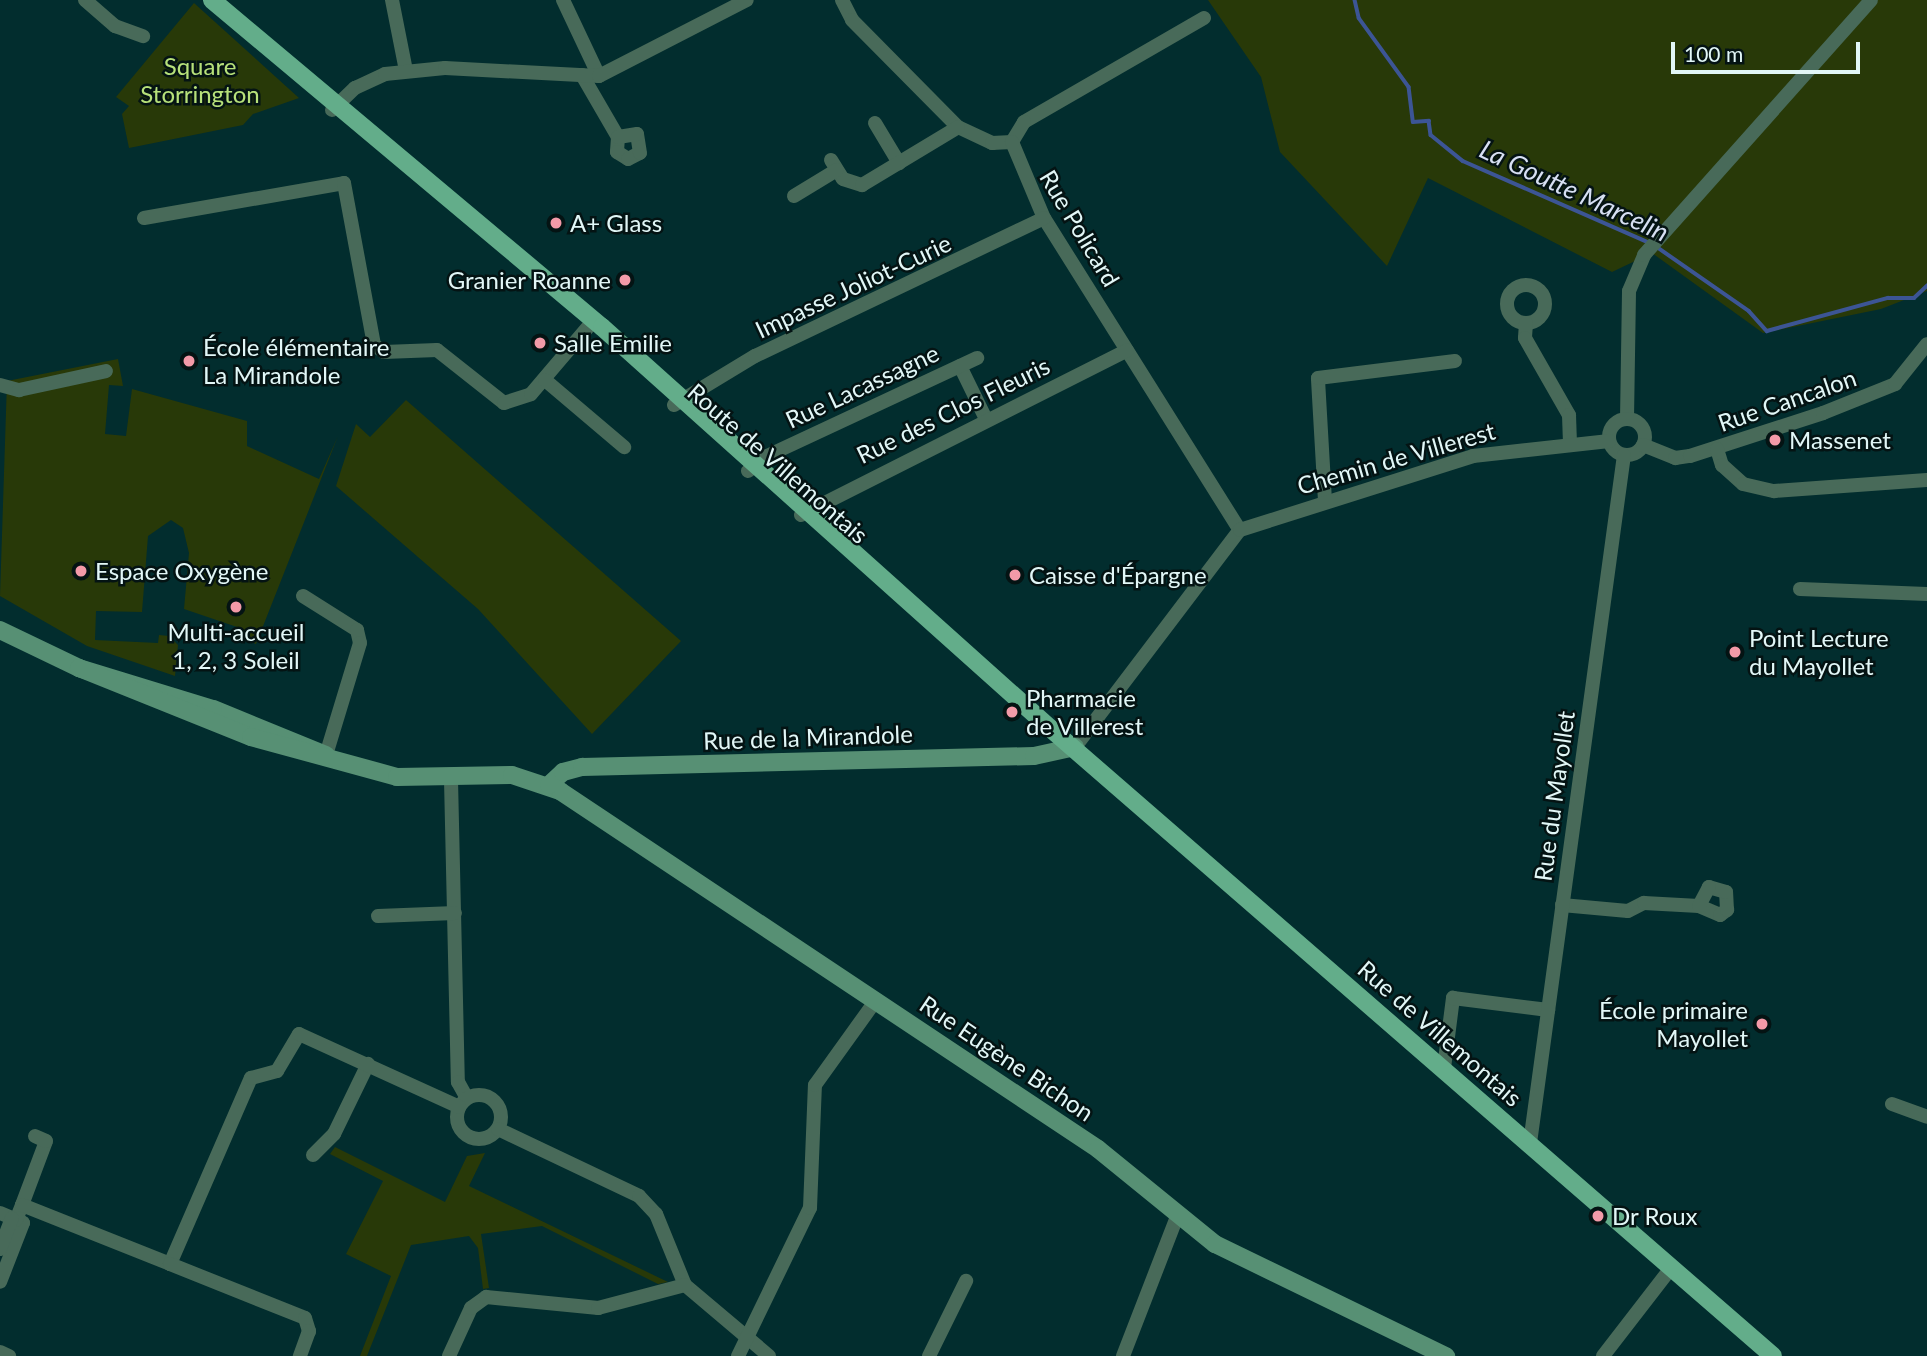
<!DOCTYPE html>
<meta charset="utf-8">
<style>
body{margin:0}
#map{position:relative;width:1927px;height:1356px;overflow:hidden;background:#022d2e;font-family:Lato,sans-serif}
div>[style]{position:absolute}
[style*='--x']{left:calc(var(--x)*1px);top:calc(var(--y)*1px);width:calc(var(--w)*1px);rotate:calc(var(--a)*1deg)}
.green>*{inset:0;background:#283908}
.stream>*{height:3.5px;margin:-1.75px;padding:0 1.75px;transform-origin:1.75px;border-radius:1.75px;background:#3c5595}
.street>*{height:14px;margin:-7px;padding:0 7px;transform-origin:7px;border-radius:7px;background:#486a59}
.street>.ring{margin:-7px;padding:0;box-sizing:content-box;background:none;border:14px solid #486a59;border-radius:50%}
.secondary>*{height:18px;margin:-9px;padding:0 9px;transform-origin:9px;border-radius:9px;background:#579074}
.primary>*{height:18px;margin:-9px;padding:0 9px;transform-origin:9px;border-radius:9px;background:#63ad8a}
.dots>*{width:19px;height:19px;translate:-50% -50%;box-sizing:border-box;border:4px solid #041313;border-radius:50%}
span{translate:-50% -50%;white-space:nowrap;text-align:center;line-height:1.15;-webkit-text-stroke:5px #041313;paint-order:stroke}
.park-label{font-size:24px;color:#b7e17a}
.poi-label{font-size:24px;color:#e2f7f7}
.left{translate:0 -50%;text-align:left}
.right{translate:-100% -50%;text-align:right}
.street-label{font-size:24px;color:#e2f7f7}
.water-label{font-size:26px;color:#d7e0f3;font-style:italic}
.scale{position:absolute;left:1671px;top:42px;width:189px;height:32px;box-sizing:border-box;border:4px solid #e2f7f7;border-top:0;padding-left:9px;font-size:21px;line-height:24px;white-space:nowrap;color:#e2f7f7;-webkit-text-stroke:5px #041313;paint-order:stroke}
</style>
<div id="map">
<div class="green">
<div style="clip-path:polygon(1208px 0,1927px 0,1927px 291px,1881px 309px,1763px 333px,1652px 253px,1612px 272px,1428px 178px,1387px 266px,1280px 152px,1261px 77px)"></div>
<div style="clip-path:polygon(194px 3px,299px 98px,253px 114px,243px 125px,129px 148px,122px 114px,129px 106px,116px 97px)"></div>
<div style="clip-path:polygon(118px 359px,123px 386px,109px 385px,105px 434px,126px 436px,132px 389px,247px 421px,247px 446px,319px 479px,338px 436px,256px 644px,239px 637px,237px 627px,184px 609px,189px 553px,183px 528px,171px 520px,148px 536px,142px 612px,96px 611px,95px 640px,158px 643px,159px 635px,169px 636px,178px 645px,175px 676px,87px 646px,0 596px,7px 381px)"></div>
<div style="clip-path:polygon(406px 400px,681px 641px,592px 734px,478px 609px,336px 486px,356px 424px,370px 437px)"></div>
<div style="clip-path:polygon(335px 1147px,445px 1202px,467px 1156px,485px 1153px,469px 1186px,668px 1282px,658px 1284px,542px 1226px,481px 1234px,489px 1288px,483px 1289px,478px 1248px,469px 1236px,411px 1245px,367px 1356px,360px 1356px,391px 1276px,346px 1254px,383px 1181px,330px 1154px)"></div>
</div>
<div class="stream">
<div style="--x:1355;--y:0;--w:18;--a:77"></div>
<div style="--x:1359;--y:18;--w:85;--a:54.1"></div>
<div style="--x:1409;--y:87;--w:35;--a:83"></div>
<div style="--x:1413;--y:122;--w:16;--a:-4"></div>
<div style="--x:1429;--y:121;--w:14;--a:82"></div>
<div style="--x:1431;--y:135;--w:41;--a:39.1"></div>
<div style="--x:1463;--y:161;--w:204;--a:23.7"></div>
<div style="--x:1657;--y:247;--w:112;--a:34.8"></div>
<div style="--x:1749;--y:311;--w:27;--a:48"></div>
<div style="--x:1767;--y:331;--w:125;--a:-15.3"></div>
<div style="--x:1888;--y:298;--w:26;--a:0"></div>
<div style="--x:1914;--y:298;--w:18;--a:-43"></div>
</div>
<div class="street">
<div style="--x:85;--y:0;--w:40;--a:41"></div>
<div style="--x:115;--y:26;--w:30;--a:20"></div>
<div style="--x:392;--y:0;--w:72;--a:78.8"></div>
<div style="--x:563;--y:0;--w:84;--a:64.7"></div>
<div style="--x:842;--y:0;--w:22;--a:63"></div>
<div style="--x:852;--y:20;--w:151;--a:45.3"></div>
<div style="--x:958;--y:127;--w:38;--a:25"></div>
<div style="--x:992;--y:143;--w:20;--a:-3"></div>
<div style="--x:1204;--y:18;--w:208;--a:150"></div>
<div style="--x:1024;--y:122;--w:23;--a:121"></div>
<div style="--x:1012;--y:142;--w:82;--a:67.2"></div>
<div style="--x:1044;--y:218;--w:368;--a:57.9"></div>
<div style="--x:582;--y:75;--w:72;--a:59.9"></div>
<div style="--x:618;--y:137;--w:15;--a:94"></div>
<div style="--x:617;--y:152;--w:13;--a:32"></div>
<div style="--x:628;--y:159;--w:13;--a:-27"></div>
<div style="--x:640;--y:153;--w:19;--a:-99"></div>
<div style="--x:637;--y:134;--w:19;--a:171"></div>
<div style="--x:332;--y:110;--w:32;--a:-44"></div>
<div style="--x:355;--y:88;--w:33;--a:-25"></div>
<div style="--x:385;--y:74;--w:60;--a:-5.7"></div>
<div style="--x:445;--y:68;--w:154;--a:3"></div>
<div style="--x:599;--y:76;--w:166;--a:-27.2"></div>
<div style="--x:875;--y:123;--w:47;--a:59"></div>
<div style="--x:831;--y:160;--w:22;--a:58"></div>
<div style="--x:843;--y:179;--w:20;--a:18"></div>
<div style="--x:862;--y:185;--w:112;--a:-31.1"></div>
<div style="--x:794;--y:196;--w:50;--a:-31.2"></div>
<div style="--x:144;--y:218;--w:203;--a:-9.9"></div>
<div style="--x:344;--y:183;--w:165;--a:79.5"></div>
<div style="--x:374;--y:345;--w:12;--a:35"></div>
<div style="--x:384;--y:352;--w:53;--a:-2.2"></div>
<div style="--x:437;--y:350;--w:85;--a:38.3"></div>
<div style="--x:504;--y:403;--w:28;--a:-18"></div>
<div style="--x:531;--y:394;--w:97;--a:-49.6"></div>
<div class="ring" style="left:1507px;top:285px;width:24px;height:24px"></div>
<div style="--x:1526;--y:323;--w:15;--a:94"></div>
<div style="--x:1525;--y:338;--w:89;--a:60.3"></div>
<div style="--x:1569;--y:415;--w:27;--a:88"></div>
<div style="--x:960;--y:366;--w:59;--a:63.9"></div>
<div style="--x:545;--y:380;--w:104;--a:40.3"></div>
<div style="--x:0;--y:385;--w:20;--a:15"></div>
<div style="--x:19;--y:390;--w:89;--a:-12.3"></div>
<div style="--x:674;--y:405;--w:95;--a:-31.2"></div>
<div style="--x:755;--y:356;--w:320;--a:-25.5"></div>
<div style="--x:1627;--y:419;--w:128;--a:-89.1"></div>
<div style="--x:1629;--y:291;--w:39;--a:-67"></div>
<div style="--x:1644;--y:255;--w:341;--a:-48.3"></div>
<div class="ring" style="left:1609px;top:419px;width:22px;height:22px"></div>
<div style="--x:1643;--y:445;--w:35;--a:22"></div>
<div style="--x:1675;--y:458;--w:15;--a:-8"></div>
<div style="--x:1690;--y:456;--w:140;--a:-17.9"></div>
<div style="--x:1823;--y:413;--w:78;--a:-21.9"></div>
<div style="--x:1895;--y:384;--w:51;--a:-51.3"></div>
<div style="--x:1717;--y:449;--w:17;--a:73"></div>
<div style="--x:1722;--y:465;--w:28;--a:42"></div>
<div style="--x:1743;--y:484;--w:32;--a:13"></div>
<div style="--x:1774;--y:491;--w:153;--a:-4.1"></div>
<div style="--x:748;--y:471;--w:24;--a:-38"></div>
<div style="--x:767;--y:456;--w:232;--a:-25"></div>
<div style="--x:1325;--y:501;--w:123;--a:-93.3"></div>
<div style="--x:1318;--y:378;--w:138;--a:-7.1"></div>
<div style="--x:801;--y:515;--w:365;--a:-26.8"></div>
<div style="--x:1800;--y:589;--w:127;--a:2.3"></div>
<div style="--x:303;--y:596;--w:64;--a:32.2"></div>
<div style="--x:357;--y:630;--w:13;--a:77"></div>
<div style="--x:360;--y:643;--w:117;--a:106.9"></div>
<div style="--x:1075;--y:747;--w:273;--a:-52.8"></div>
<div style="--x:1240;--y:530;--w:244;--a:-17.6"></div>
<div style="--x:1473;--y:456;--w:137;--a:-6.3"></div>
<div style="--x:451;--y:780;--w:302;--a:88.7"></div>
<div style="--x:458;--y:1082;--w:18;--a:61"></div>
<div style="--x:1562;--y:905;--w:66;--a:5.2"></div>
<div style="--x:1628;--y:911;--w:18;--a:-27"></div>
<div style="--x:1644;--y:903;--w:55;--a:3.1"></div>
<div style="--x:1699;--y:906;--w:23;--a:23"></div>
<div style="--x:1720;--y:915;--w:9;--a:-36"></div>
<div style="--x:1727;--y:910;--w:18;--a:-93"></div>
<div style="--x:1726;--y:892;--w:18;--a:-164"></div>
<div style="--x:1709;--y:887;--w:21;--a:118"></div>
<div style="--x:378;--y:916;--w:77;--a:-2.2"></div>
<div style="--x:1444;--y:1068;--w:71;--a:-82.7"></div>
<div style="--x:1453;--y:998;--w:96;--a:7.2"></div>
<div class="ring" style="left:457px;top:1095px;width:30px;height:30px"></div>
<div style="--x:1892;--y:1104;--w:37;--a:20"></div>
<div style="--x:498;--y:1129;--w:156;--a:25.4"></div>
<div style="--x:639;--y:1196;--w:25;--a:47"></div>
<div style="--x:656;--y:1214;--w:77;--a:67.8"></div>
<div style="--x:685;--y:1285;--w:110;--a:40.2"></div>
<div style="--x:1530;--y:1143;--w:694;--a:-82.22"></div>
<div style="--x:313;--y:1155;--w:30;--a:-45"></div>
<div style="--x:334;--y:1134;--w:78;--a:-64.1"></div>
<div style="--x:22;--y:1205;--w:68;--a:-69.4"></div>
<div style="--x:46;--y:1141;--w:12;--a:-156"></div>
<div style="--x:0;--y:1213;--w:25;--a:23"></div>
<div style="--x:23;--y:1223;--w:63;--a:111.3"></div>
<div style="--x:16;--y:1220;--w:16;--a:-68"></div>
<div style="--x:22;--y:1205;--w:159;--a:21.7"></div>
<div style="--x:170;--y:1264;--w:203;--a:-66.5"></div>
<div style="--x:251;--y:1078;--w:27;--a:-15"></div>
<div style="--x:277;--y:1071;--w:43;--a:-59.3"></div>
<div style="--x:299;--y:1034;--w:176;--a:24.5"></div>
<div style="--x:0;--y:1249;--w:33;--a:-69"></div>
<div style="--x:170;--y:1264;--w:145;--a:21.8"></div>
<div style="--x:305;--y:1318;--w:14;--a:73"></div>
<div style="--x:309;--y:1331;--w:27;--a:110"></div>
<div style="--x:0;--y:1352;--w:10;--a:24"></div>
<div style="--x:449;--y:1356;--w:53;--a:-65.4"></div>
<div style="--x:471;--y:1308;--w:19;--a:-36"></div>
<div style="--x:486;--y:1297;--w:113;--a:5.6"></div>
<div style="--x:598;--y:1308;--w:90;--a:-14.8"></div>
<div style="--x:738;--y:1356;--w:165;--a:-64.1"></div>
<div style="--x:810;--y:1208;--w:123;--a:-87.7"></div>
<div style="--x:815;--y:1085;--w:105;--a:-54.3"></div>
<div style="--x:929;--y:1356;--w:84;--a:-63.7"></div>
<div style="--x:1123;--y:1356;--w:149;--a:-68.8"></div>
<div style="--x:1603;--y:1356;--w:111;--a:-52.3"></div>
</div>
<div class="secondary">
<div style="--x:0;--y:630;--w:88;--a:25.7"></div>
<div style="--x:326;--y:755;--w:122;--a:-157.8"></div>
<div style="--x:213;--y:709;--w:140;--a:-163"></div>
<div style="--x:79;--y:668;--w:185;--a:21.9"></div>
<div style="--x:251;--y:737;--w:151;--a:15.3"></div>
<div style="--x:397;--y:777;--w:115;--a:-1"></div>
<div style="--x:512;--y:775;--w:51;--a:18.4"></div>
<div style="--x:560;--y:791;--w:646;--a:33.64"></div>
<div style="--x:1098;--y:1149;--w:151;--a:39.1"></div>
<div style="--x:1215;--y:1244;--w:257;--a:25.9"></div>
<div style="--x:549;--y:785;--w:19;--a:-43"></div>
<div style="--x:563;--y:772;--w:20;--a:-15"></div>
<div style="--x:582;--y:767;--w:452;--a:-1.4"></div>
<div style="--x:1034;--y:756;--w:42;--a:-12.4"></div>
</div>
<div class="primary">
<div style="--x:212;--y:0;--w:509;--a:39.98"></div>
<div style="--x:602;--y:327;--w:603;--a:41.84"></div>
<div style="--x:1051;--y:729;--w:956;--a:40.97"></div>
</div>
<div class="dots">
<div style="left:556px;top:223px;background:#f39aa8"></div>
<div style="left:625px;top:280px;background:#f39aa8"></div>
<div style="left:540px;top:343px;background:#f39aa8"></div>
<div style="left:189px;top:361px;background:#f39aa8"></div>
<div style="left:1775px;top:440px;background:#f39aa8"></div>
<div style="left:81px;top:571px;background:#f39aa8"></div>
<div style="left:1015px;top:575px;background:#f39aa8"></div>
<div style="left:236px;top:607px;background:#f39aa8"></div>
<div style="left:1735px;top:652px;background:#f39aa8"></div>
<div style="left:1012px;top:712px;background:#f39aa8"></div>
<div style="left:1762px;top:1024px;background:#f39aa8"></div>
<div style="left:1598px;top:1216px;background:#f39aa8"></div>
</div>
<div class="park-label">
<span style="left:200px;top:80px">Square<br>Storrington</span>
</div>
<div class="poi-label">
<span class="left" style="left:570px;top:223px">A+ Glass</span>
<span class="right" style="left:611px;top:280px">Granier Roanne</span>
<span class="left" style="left:554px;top:343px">Salle Emilie</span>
<span class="left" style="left:203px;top:361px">École élémentaire<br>La Mirandole</span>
<span class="left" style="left:1789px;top:440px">Massenet</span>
<span class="left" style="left:95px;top:571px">Espace Oxygène</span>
<span class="left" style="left:1029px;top:575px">Caisse d'Épargne</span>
<span style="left:236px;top:646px">Multi-accueil<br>1, 2, 3 Soleil</span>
<span class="left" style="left:1749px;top:652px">Point Lecture<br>du Mayollet</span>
<span class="left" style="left:1026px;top:712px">Pharmacie<br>de Villerest</span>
<span class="right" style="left:1748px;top:1024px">École primaire<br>Mayollet</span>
<span class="left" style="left:1612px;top:1216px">Dr Roux</span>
</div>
<div class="street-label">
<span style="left:1080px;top:228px;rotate:59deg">Rue Policard</span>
<span style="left:853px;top:286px;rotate:-25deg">Impasse Joliot-Curie</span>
<span style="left:862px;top:386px;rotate:-25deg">Rue Lacassagne</span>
<span style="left:1787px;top:400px;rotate:-19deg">Rue Cancalon</span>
<span style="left:953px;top:410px;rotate:-26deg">Rue des Clos Fleuris</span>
<span style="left:1396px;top:458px;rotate:-16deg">Chemin de Villerest</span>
<span style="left:778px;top:463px;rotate:41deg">Route de Villemontais</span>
<span style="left:808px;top:737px;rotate:-2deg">Rue de la Mirandole</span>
<span style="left:1554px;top:796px;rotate:-82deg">Rue du Mayollet</span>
<span style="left:1440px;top:1033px;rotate:41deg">Rue de Villemontais</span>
<span style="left:1007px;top:1058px;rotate:34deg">Rue Eugène Bichon</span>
</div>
<div class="water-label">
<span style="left:1574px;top:191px;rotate:25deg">La Goutte Marcelin</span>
</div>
<div class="scale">100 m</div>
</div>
